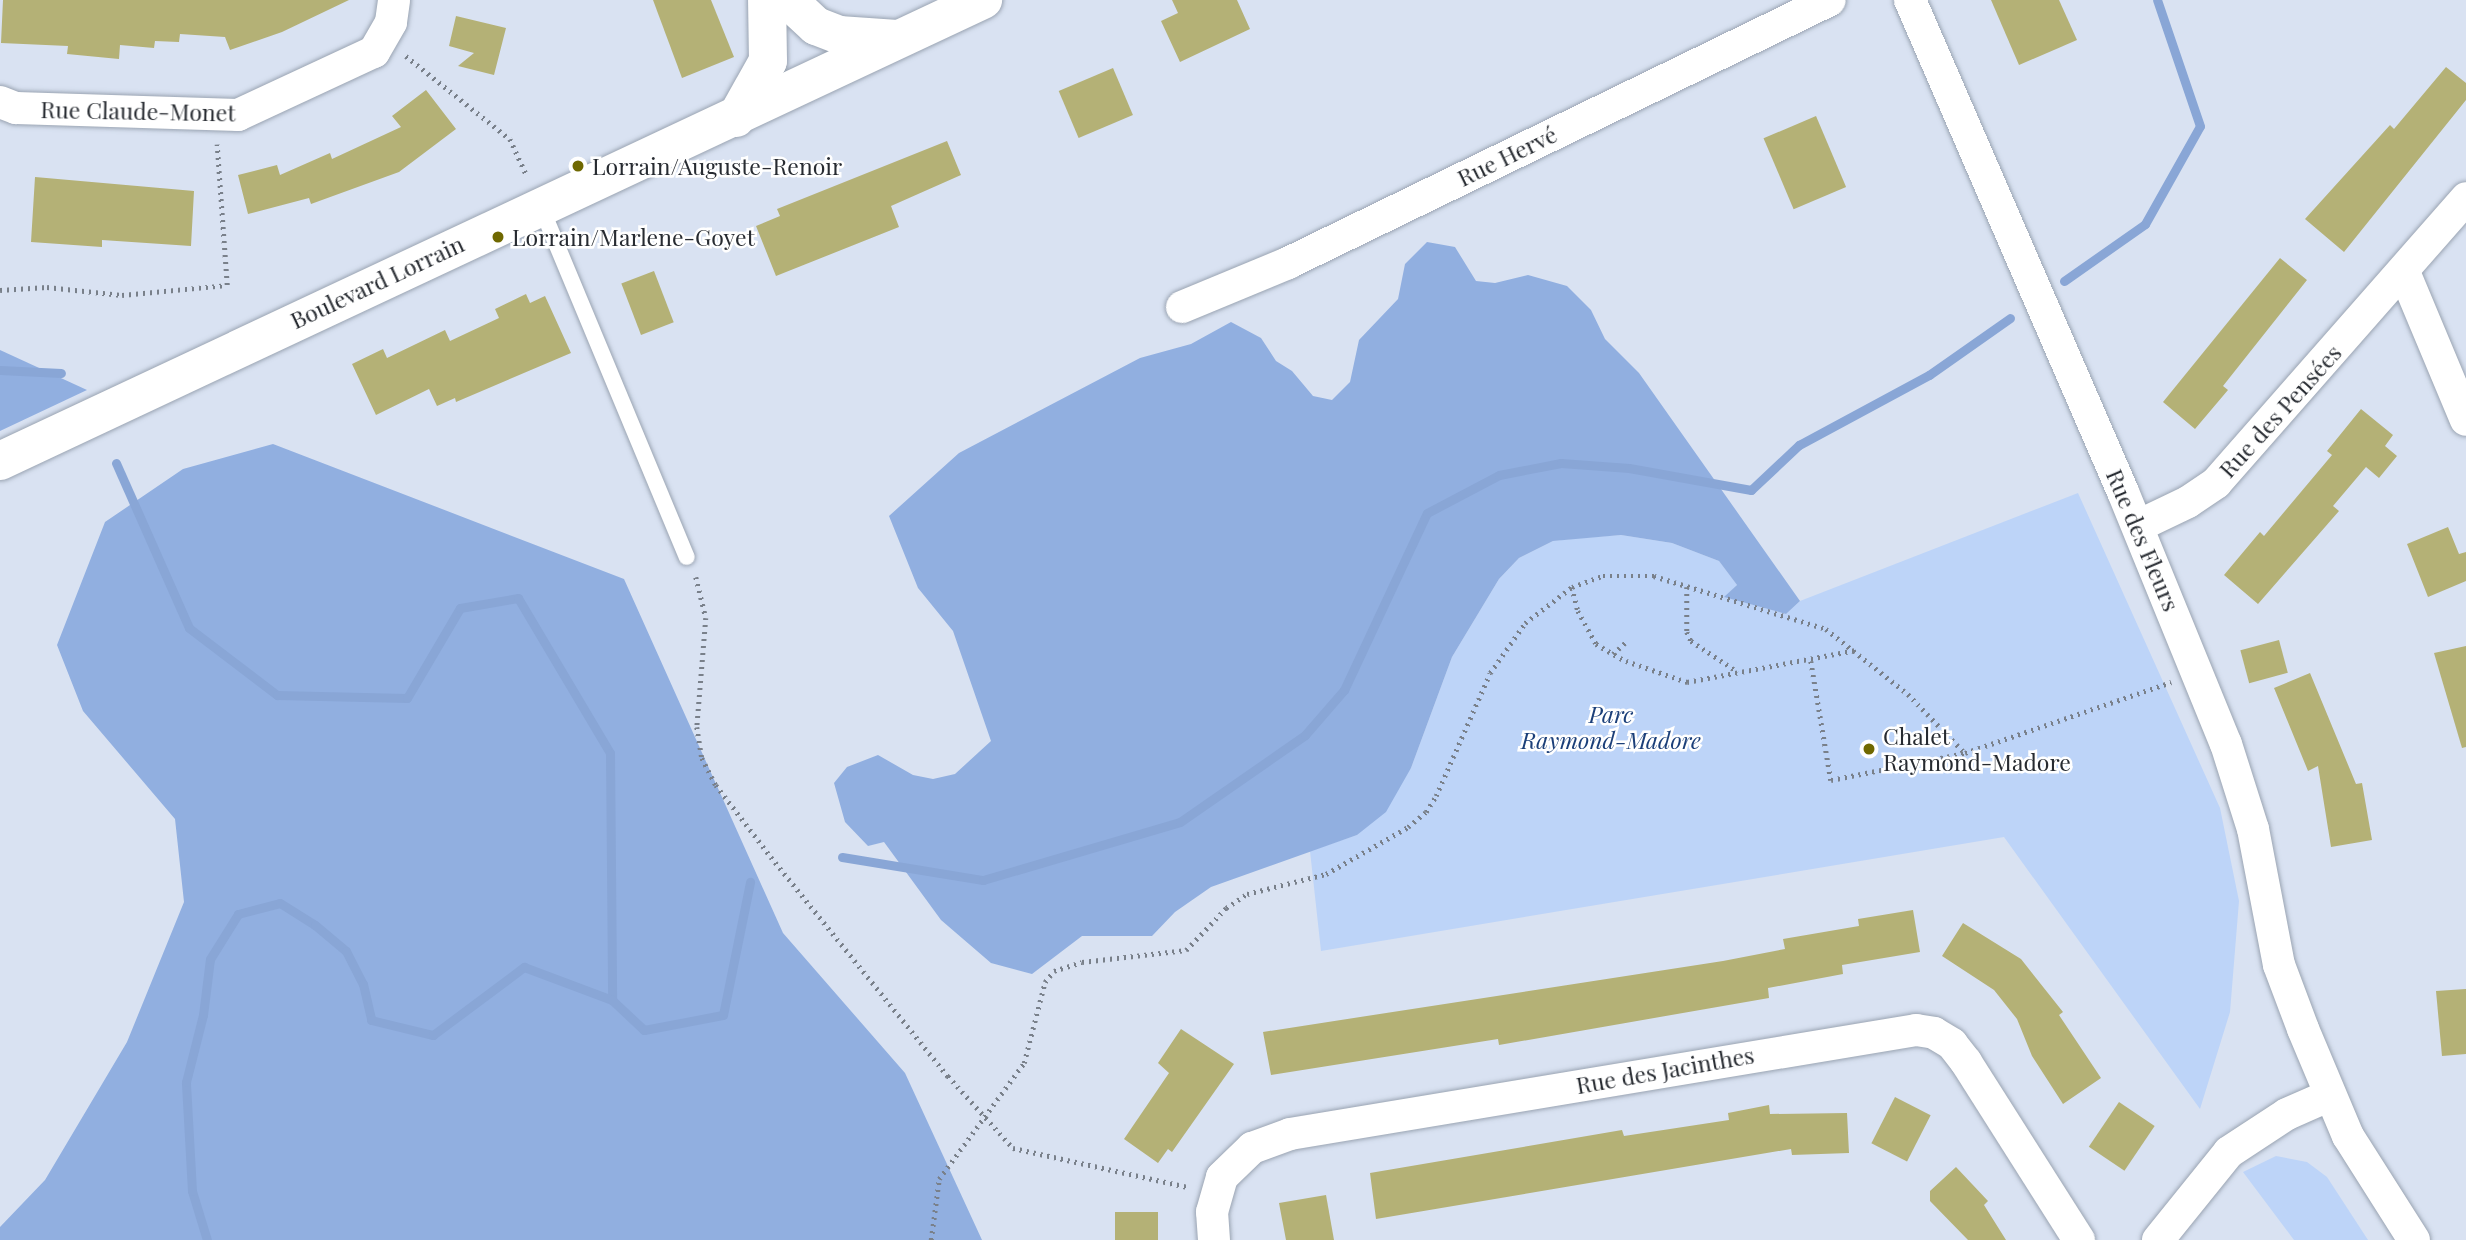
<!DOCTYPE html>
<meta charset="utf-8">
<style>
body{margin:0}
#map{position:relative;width:2466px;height:1240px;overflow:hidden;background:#d9e2f2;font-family:"Playfair Display",serif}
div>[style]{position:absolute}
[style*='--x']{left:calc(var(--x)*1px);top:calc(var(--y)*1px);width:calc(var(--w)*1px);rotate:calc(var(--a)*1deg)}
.green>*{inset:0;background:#bdd4f8}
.forest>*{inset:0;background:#91afe0}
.stream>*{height:9px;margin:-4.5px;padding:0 4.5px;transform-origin:4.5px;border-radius:4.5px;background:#89a6d6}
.building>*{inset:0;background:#b4b176;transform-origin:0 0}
.path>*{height:4.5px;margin-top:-2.25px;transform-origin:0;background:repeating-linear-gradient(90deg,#79808a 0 2px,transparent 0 7px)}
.roads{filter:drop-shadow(0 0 2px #9aa4b2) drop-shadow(0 0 2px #9aa4b2)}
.service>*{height:16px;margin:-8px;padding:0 8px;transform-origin:8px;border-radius:8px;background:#fff}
.minor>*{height:32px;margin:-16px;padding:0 16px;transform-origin:16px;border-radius:16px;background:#fff}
.secondary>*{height:38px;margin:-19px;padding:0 19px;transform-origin:19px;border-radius:19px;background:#fff}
.dots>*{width:19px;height:19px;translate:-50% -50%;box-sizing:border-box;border:4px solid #fff;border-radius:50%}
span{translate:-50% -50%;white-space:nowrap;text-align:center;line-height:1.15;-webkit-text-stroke:5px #fff;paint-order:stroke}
.street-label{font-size:23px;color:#272b31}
.poi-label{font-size:23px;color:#272b31}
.left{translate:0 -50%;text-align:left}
.park-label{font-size:23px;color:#1b3f79;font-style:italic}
</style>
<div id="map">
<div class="green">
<div style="clip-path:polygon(2078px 493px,2220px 808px,2239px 901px,2230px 1012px,2200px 1109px,2004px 837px,1321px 951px,1310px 851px,1357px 835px,1411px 768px,1452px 657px,1499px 579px,1519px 558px,1553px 541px,1580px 538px,1621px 535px,1672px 543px,1719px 561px,1737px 585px,1725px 597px,1786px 614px,1800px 601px)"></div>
<div style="clip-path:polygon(2276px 1156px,2307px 1162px,2327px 1177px,2368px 1240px,2294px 1240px,2243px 1172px)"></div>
</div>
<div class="forest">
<div style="clip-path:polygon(1427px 242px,1455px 247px,1476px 281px,1495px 283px,1528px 275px,1567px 286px,1591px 310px,1605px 339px,1639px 373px,1800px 601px,1786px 614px,1724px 597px,1737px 585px,1719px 561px,1672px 543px,1621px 535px,1553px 541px,1519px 558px,1499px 579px,1452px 657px,1411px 768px,1386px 812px,1357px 835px,1211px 887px,1175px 912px,1152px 936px,1082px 936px,1032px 974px,991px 963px,941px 920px,884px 842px,868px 846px,845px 822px,834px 783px,847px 767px,878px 755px,913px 775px,933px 779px,955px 774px,991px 741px,953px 631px,918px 588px,889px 516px,959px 453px,1140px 358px,1191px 344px,1231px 322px,1261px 338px,1276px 361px,1292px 371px,1313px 396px,1332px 400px,1350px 382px,1359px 340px,1398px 299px,1405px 264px)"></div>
<div style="clip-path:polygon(0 350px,87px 390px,0 431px)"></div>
<div style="clip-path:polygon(273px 444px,624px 579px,783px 933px,905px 1073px,982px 1240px,0 1240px,0 1227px,45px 1180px,127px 1042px,184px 902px,175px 819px,83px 711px,57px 645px,105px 522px,183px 469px)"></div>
</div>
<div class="stream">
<div style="--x:2064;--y:281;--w:99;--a:-35.1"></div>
<div style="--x:2145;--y:224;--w:112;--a:-60.7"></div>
<div style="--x:2200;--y:126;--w:133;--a:-108.8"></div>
<div style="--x:0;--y:370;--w:61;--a:2.8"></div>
<div style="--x:116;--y:463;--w:180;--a:66.1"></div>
<div style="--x:189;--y:628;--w:111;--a:37.3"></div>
<div style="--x:277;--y:695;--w:130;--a:1.3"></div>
<div style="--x:407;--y:698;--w:104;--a:-59.5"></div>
<div style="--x:460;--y:608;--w:59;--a:-9.8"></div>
<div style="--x:518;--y:598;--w:180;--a:59.3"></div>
<div style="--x:610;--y:753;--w:247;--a:89.5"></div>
<div style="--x:842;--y:857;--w:143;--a:9.3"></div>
<div style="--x:983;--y:880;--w:205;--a:-16.4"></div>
<div style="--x:1180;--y:822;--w:152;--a:-34.8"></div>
<div style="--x:1305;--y:735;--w:60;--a:-49.1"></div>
<div style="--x:1344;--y:690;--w:195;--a:-64.9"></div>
<div style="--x:1427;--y:513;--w:81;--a:-27.8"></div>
<div style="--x:1499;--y:475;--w:63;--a:-11"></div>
<div style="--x:1561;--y:463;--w:68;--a:4.2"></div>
<div style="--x:1629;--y:468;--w:124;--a:10.2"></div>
<div style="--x:1751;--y:490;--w:66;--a:-43.2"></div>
<div style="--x:1799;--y:445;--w:148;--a:-28.3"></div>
<div style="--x:1929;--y:375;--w:99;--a:-35.1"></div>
<div style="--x:207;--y:1240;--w:51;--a:-107"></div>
<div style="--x:192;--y:1191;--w:109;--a:-93.2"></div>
<div style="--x:186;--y:1082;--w:69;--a:-75.8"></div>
<div style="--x:203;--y:1015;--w:56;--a:-82.9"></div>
<div style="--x:210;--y:959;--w:53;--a:-58.1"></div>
<div style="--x:238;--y:914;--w:43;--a:-14.7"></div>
<div style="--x:280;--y:903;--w:41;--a:32.2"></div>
<div style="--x:315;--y:925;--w:40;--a:40"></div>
<div style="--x:346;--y:951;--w:37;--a:63"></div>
<div style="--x:363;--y:984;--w:37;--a:77"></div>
<div style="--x:371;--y:1020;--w:64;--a:13.6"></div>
<div style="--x:433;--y:1035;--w:114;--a:-36.8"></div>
<div style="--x:524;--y:967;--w:94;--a:20.6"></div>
<div style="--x:612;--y:1000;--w:44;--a:43.2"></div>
<div style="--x:644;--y:1030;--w:80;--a:-10.8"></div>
<div style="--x:723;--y:1015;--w:136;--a:-78.5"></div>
</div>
<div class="building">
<div style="clip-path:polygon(3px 0,349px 0,282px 32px,230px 50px,225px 37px,180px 34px,179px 42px,155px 41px,154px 48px,120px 45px,119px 59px,67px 54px,68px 46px,1px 43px)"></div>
<div style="clip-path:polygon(653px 0,711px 0,734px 57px,682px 78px)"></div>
<div style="clip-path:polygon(1172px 0,1237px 0,1250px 29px,1180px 62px,1161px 21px,1178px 13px)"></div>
<div style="clip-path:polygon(1991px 0,2059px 0,2077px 40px,2019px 65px)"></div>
<div style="clip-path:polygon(456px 16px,506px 28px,494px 75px,458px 66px,474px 53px,449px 46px)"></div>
<div style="clip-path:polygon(2446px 67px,2466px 83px,2466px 100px,2344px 252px,2305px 219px,2390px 125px,2394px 129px)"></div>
<div style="left:1113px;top:68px;width:51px;height:59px;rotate:67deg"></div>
<div style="clip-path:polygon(426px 90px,456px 129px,399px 172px,311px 204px,309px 198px,248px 214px,238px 175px,277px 165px,280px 175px,330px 153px,332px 159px,401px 127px,392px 116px)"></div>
<div style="left:1816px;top:116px;width:77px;height:57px;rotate:67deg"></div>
<div style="clip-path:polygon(947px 141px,961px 175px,891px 206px,899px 227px,776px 276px,756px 226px,780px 216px,777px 209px)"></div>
<div style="clip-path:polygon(35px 177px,194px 191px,191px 246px,102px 240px,102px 247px,31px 242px)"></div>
<div style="clip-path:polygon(2280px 258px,2307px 280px,2223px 386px,2228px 390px,2195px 429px,2163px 402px)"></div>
<div style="left:654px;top:271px;width:55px;height:35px;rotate:69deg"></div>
<div style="clip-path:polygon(526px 294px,530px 303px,545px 296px,571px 353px,456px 402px,455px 398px,437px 406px,429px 389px,376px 415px,352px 364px,383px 349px,387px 358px,445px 330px,450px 341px,499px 318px,495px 309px)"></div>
<div style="clip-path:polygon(2361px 409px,2393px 435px,2385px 446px,2397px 456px,2379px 478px,2366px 467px,2333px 506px,2339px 511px,2258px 604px,2224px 575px,2260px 532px,2264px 536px,2332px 455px,2327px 451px)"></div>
<div style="clip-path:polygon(2448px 527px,2459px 554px,2466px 552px,2466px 581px,2428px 597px,2407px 544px)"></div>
<div style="left:2279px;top:640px;width:34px;height:40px;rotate:75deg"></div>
<div style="clip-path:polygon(2466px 646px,2466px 747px,2462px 748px,2434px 653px)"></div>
<div style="clip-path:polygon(2310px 673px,2356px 784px,2362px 783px,2372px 840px,2331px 847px,2318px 766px,2308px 771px,2274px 688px)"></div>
<div style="clip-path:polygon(1913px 910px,1920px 952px,1842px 965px,1843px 974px,1768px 988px,1769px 998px,1499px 1045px,1498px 1039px,1271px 1075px,1263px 1032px,1723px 961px,1785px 949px,1783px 939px,1859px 926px,1858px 919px)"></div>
<div style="clip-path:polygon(1963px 923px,2021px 959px,2063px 1012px,2059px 1015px,2101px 1078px,2063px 1104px,2032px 1056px,2017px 1019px,1994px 990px,1942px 956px)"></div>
<div style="clip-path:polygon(2466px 989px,2466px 1054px,2442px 1056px,2436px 991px)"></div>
<div style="clip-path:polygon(1181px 1029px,1234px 1064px,1172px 1152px,1168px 1149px,1158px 1163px,1124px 1139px,1169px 1073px,1158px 1063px)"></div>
<div style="left:1895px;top:1097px;width:40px;height:52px;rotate:27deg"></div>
<div style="left:2119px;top:1102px;width:43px;height:54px;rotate:34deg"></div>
<div style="clip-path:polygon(1769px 1105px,1770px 1114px,1847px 1113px,1849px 1153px,1792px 1155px,1791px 1149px,1376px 1219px,1370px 1173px,1622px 1130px,1624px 1136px,1729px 1120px,1728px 1113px)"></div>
<div style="clip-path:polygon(1956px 1167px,1988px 1201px,1984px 1205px,2006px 1240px,1968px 1240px,1930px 1201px,1930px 1191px)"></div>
<div style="clip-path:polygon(1326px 1195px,1334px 1240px,1286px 1240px,1279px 1203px)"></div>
<div style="left:1115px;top:1212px;width:43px;height:28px"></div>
</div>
<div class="path">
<div style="--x:406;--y:56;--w:133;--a:38.6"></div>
<div style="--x:510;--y:139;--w:41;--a:65.3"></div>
<div style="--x:0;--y:290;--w:47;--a:-3.7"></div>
<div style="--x:47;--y:287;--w:75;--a:6.1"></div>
<div style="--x:122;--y:295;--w:105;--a:-5.4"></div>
<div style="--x:227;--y:285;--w:141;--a:-94.1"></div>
<div style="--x:696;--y:577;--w:42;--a:76.3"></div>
<div style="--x:706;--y:618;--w:109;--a:94.7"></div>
<div style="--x:697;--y:727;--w:31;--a:81"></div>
<div style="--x:702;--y:758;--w:30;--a:63"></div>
<div style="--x:716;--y:785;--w:91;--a:52.6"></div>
<div style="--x:771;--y:857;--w:282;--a:51.1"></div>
<div style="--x:948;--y:1076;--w:97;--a:47.9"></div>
<div style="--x:1013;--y:1148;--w:179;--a:12.6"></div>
<div style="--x:1572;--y:587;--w:25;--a:76"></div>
<div style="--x:1578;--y:611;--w:38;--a:61"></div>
<div style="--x:1596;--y:644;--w:34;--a:30"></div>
<div style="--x:1626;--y:661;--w:65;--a:19"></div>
<div style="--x:1687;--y:682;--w:172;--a:-10.7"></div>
<div style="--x:1687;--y:587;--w:45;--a:90"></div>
<div style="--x:1687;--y:632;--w:10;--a:66"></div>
<div style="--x:1691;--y:641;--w:56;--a:33.4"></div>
<div style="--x:1613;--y:654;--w:19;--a:-43"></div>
<div style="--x:1811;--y:661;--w:121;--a:80.5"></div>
<div style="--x:1831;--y:780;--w:137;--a:-11.4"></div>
<div style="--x:1965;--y:753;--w:218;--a:-19"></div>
<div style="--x:931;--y:1240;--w:62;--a:-82.5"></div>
<div style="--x:939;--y:1179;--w:144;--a:-53.8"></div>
<div style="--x:1024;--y:1063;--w:84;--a:-75.5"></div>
<div style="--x:1045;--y:982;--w:14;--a:-51"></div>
<div style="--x:1054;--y:971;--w:29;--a:-18"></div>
<div style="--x:1082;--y:962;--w:105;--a:-6.6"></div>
<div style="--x:1186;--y:950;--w:58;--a:-46.4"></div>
<div style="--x:1226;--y:908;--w:25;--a:-34"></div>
<div style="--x:1247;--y:894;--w:81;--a:-14.2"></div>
<div style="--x:1326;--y:874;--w:95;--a:-29.8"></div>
<div style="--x:1408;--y:827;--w:23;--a:-40"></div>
<div style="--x:1426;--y:812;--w:19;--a:-58"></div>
<div style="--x:1436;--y:796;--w:134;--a:-66.3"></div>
<div style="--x:1490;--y:673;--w:61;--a:-55"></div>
<div style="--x:1525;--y:623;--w:59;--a:-37.5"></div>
<div style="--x:1572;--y:587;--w:33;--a:-20"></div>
<div style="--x:1603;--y:576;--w:51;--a:0"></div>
<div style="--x:1654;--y:576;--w:180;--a:17.1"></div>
<div style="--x:1826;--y:629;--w:105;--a:38.4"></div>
<div style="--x:1908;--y:694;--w:82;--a:46"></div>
</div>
<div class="roads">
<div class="service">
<div style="--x:541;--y:207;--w:379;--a:67.4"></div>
</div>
<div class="minor">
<div style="--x:1910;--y:0;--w:536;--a:66.59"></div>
<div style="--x:2123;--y:492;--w:272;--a:67.8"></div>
<div style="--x:2226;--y:744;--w:89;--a:72.4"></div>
<div style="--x:2253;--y:829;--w:138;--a:79.2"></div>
<div style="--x:2279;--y:965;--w:68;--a:69.4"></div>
<div style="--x:2303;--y:1029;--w:116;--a:67.2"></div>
<div style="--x:2348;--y:1136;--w:123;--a:57.6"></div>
<div style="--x:0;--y:102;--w:17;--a:21"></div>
<div style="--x:16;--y:108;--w:222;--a:1.8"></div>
<div style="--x:238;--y:115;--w:150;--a:-24.9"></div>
<div style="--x:374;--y:52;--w:34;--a:-60"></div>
<div style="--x:391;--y:22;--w:22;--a:-82"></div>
<div style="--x:2404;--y:272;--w:160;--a:67.3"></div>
<div style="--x:1182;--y:307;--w:115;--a:-22.5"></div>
<div style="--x:1288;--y:263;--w:602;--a:-25.88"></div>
<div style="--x:2138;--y:526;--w:55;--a:-25.6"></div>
<div style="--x:2188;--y:502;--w:34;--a:-34"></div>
<div style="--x:2216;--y:483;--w:379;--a:-48.7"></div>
<div style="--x:1214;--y:1240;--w:28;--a:-94"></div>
<div style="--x:1212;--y:1212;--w:36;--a:-74"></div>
<div style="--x:1222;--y:1177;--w:42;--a:-44"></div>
<div style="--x:1252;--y:1148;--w:40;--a:-20.2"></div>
<div style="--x:1290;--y:1134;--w:635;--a:-9.43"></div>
<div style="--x:1916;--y:1030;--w:18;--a:9"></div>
<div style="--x:1934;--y:1033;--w:21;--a:31"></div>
<div style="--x:1952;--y:1044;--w:23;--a:52"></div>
<div style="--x:1966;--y:1062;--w:211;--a:57.6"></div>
<div style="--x:2158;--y:1240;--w:113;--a:-51.1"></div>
<div style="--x:2229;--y:1152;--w:69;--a:-33.2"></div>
<div style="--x:2287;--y:1114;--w:47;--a:-23.8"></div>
</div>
<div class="secondary">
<div style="--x:788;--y:0;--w:38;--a:43"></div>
<div style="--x:816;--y:26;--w:25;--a:21"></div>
<div style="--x:839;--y:35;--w:58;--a:3.9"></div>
<div style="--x:736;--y:118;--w:65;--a:-60.7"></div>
<div style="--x:768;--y:61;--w:61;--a:-90.9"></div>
<div style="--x:0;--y:461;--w:1086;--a:-25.13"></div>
</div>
</div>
<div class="dots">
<div style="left:578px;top:166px;background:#6f6801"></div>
<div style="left:498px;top:237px;background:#6f6801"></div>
<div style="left:1869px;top:749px;background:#6f6801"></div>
</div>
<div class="street-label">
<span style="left:138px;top:111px;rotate:1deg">Rue Claude-Monet</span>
<span style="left:1507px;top:156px;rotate:-26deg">Rue Hervé</span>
<span style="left:377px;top:282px;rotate:-25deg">Boulevard Lorrain</span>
<span style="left:2280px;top:411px;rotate:-48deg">Rue des Pensées</span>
<span style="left:2143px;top:540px;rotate:67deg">Rue des Fleurs</span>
<span style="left:1665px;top:1070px;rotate:-10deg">Rue des Jacinthes</span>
</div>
<div class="poi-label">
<span class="left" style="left:592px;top:166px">Lorrain/Auguste-Renoir</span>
<span class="left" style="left:512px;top:237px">Lorrain/Marlene-Goyet</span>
<span class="left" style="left:1883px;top:749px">Chalet<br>Raymond-Madore</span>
</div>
<div class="park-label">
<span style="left:1611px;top:727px">Parc<br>Raymond-Madore</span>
</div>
</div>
